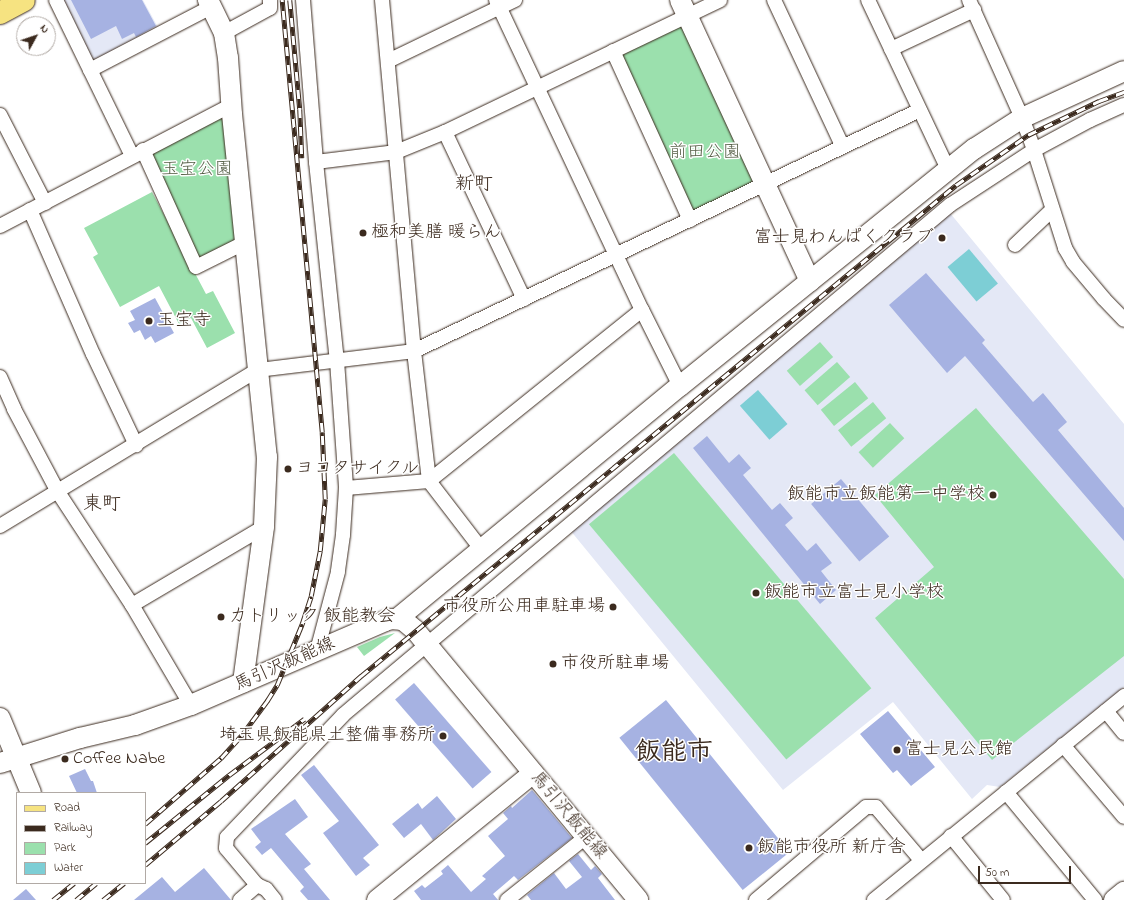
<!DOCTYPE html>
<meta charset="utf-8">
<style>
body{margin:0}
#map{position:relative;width:1124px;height:900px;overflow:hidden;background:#fff;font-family:"Indie Flower","Klee One",sans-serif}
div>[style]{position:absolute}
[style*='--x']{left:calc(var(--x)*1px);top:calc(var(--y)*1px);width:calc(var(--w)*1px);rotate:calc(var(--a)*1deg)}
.built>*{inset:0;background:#e4e8f6}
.green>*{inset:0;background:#9be0ad;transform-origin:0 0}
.water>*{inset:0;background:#7dced5;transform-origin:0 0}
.building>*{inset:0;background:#a6b2e2;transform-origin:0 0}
.roads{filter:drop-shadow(0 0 1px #3b2a1e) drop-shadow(0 0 1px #3b2a1e)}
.street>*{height:14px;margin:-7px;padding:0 7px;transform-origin:7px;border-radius:7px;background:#fff}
.secondary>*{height:20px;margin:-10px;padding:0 10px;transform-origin:10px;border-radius:10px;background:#fff}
.primary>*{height:22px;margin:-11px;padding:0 11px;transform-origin:11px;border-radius:11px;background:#f6e381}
.rail>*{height:4.5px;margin-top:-2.25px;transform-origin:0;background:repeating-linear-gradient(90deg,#fff 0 9px,#3b2a1e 0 18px);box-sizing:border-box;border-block:1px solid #3b2a1e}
.dots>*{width:11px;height:11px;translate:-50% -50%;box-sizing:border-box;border:2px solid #fff;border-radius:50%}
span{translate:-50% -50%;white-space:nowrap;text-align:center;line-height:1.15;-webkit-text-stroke:3px #fff;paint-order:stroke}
.park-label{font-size:18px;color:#586149}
.poi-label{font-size:18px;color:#3b2a1e}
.left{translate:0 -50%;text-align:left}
.right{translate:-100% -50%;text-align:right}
.street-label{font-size:18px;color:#3b2a1e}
.neighbourhood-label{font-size:19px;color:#3b2a1e}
.town-label{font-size:26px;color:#3b2a1e;font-weight:700}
.legend{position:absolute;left:16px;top:792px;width:130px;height:92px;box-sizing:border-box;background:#fff;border:1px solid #b1aaa5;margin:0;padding:5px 7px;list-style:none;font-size:12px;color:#3b2a1e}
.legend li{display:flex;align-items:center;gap:8px;height:20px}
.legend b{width:20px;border:1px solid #b1aaa5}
.north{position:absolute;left:16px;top:16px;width:40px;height:40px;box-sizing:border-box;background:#fff;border:1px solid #b1aaa5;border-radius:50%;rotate:50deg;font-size:11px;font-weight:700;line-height:16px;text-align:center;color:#3b2a1e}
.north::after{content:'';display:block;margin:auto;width:14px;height:18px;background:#3b2a1e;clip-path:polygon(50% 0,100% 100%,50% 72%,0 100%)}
.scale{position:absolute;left:978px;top:866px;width:93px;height:18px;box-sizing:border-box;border:2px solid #3b2a1e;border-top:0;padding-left:5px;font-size:12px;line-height:14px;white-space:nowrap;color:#3b2a1e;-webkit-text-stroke:3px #fff;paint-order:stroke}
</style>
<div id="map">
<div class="built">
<div style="clip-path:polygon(63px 0,143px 0,160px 31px,97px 64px,90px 61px)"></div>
<div style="clip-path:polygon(950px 213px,1124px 424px,1124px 687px,1000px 787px,987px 785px,972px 799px,893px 702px,783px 790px,570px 530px)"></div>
</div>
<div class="green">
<div style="left:688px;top:16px;width:185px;height:83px;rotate:65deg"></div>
<div style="clip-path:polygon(224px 109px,246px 242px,196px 267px,143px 150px)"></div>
<div style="clip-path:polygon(152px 192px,206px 294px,213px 291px,235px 333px,207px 348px,191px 318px,179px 324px,159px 286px,120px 307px,93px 257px,98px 254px,84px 228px)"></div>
<div style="left:820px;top:342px;width:20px;height:44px;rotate:49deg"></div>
<div style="left:837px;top:362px;width:20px;height:43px;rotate:49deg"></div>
<div style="left:855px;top:382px;width:21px;height:44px;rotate:51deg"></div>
<div style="left:873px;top:402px;width:21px;height:45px;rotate:51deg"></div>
<div style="clip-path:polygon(976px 408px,1124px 579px,1124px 656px,992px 760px,875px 618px,934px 567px,875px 495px)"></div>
<div style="left:890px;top:423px;width:21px;height:43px;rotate:47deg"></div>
<div style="left:674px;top:453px;width:307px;height:111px;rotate:50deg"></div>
<div style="clip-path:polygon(395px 633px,364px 656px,357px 647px,380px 637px)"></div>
</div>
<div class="water">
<div style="left:969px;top:249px;width:45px;height:28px;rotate:50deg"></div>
<div style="left:758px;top:390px;width:45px;height:24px;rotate:49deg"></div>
</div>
<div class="building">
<div style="clip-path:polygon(71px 0,142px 0,156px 26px,136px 37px,134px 33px,122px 39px,116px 26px,91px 39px)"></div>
<div style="clip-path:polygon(926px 273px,985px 340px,982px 343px,1033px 402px,1043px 393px,1067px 422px,1058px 430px,1124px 508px,1124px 541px,965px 356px,947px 373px,889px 305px)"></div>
<div style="clip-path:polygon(155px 298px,174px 333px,155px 343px,151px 336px,145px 340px,140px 330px,134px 333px,128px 323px,135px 320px,130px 311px)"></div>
<div style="clip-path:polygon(707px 436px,729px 463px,739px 454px,751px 468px,743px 475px,772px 510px,780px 503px,793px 518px,785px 525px,807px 551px,816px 543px,832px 563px,821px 571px,836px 590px,820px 604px,693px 448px)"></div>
<div style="left:841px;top:479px;width:75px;height:39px;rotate:50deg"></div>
<div style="left:414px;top:683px;width:118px;height:25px;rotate:49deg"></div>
<div style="left:666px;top:700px;width:196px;height:60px;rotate:51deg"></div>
<div style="clip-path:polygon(888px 711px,935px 767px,911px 786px,897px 770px,893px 773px,860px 734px)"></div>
<div style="clip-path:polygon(314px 765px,379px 845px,363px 858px,370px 865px,356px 876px,323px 833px,339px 821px,301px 775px)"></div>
<div style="clip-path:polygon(85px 769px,91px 781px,93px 781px,97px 793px,77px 793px,69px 776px)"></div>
<div style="clip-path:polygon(532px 790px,572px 838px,518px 880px,514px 876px,493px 894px,498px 900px,421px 900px,414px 891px,422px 885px,425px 888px,443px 874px,441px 871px,448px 865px,471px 892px,486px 879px,482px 876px,505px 856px,488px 836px,508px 819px,503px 813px,511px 806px,512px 808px)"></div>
<div style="clip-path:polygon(437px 796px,456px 819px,433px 840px,421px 824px,404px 838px,392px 824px,418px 803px,422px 809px)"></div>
<div style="clip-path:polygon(295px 799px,308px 817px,285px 834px,311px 864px,304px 869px,330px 900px,308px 900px,300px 891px,304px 887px,271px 848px,262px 855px,255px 847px,261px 842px,251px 829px)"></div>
<div style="clip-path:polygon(578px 854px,591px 870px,595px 866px,602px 874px,598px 878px,615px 900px,531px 900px,527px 895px,554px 873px,566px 889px,582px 877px,569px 861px)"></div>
<div style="clip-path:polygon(204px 868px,231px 900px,134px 900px,162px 877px,175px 892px)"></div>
<div style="clip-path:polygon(26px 889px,36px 900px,13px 900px)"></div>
</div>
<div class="roads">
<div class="street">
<div style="--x:56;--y:0;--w:174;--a:64"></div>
<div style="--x:303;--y:0;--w:163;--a:85.4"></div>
<div style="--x:316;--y:162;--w:200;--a:84"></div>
<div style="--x:337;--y:361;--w:127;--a:85.9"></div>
<div style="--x:346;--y:488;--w:47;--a:93.7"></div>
<div style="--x:343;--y:535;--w:37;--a:98"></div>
<div style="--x:338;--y:572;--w:82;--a:104.9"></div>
<div style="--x:382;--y:0;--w:352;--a:84.8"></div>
<div style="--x:414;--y:351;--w:131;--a:83.4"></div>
<div style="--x:429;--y:481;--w:87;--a:52.5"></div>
<div style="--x:496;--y:0;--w:343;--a:64.8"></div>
<div style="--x:642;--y:310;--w:85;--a:63.4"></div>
<div style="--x:774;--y:0;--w:162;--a:64.9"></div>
<div style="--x:868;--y:0;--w:187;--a:64.7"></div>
<div style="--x:969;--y:0;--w:129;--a:65.8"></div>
<div style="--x:1022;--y:118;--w:34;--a:69"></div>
<div style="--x:1034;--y:150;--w:103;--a:72.4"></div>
<div style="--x:1065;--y:248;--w:16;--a:60"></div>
<div style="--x:1073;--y:262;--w:48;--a:50"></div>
<div style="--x:1104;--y:299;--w:29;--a:46"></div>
<div style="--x:224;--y:33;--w:52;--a:-28.5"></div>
<div style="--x:270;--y:8;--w:8;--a:-90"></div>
<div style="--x:891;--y:49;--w:92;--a:-25.2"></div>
<div style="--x:613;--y:51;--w:186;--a:65.5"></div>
<div style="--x:388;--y:61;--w:141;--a:-25.7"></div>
<div style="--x:90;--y:70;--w:136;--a:-27.5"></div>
<div style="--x:0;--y:115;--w:99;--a:62.9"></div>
<div style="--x:445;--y:132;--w:185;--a:64.7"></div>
<div style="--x:143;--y:150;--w:128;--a:65.6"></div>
<div style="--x:196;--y:267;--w:56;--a:-26.6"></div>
<div style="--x:316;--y:162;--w:81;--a:-7.1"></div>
<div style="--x:396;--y:152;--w:53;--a:-22.2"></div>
<div style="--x:445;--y:132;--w:305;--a:-25.6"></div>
<div style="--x:30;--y:210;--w:157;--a:66.4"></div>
<div style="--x:93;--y:354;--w:101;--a:64.7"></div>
<div style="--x:0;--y:226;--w:261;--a:-27.6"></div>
<div style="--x:1015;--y:245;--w:51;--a:-43.4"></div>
<div style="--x:0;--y:377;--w:35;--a:66"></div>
<div style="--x:14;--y:409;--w:94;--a:62.1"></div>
<div style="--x:58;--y:492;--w:135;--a:56.8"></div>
<div style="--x:132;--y:605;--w:116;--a:59.5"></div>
<div style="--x:346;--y:488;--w:83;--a:-4.8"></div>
<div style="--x:429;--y:481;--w:273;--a:-38.8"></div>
<div style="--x:0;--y:526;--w:301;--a:-31.2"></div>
<div style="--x:258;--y:370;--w:157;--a:-6.9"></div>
<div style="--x:414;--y:351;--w:560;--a:-25.47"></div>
<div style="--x:132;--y:605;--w:153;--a:-30.6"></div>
<div style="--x:1106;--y:711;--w:28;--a:51"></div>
<div style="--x:1063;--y:745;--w:94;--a:49.7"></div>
<div style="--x:1006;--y:792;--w:140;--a:50.5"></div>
<div style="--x:951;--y:836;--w:82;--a:50.9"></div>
<div style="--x:257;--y:885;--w:10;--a:24"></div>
<div style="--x:266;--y:889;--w:14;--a:51"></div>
<div style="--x:240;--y:900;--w:23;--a:-41"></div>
<div style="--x:257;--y:885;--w:48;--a:-130"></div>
<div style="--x:226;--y:848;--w:11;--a:-85"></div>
<div style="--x:227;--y:837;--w:168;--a:-46.4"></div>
<div style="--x:343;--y:715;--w:793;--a:-40.04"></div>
<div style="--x:950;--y:205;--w:100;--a:-33.2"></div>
<div style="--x:1034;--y:150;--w:64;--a:-28.2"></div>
<div style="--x:1090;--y:120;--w:37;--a:-24"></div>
<div style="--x:507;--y:900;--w:101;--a:-38.6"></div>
<div style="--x:756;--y:900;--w:144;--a:-40.2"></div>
<div style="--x:866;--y:807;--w:10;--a:0"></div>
<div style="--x:876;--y:807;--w:70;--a:49.7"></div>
<div style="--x:874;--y:900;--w:323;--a:-39.2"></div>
</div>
<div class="secondary">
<div style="--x:208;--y:0;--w:37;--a:64"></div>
<div style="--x:224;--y:33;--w:25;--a:81"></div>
<div style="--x:228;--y:58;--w:56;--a:85.9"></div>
<div style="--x:232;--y:114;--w:345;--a:84.2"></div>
<div style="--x:267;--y:457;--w:70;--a:92.5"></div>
<div style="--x:264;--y:527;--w:157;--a:97.7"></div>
<div style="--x:680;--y:0;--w:310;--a:65.2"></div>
<div style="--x:397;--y:619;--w:367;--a:-39.5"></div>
<div style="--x:680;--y:386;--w:378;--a:-38.9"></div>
<div style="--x:974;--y:149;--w:57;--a:-32.9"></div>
<div style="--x:1022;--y:118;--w:112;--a:-24.7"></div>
<div style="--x:0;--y:718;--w:81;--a:67.5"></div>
<div style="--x:0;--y:763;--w:84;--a:-17.4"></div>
<div style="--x:80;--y:738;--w:57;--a:-13.3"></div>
<div style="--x:135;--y:725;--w:59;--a:-19.7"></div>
<div style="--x:191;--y:705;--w:211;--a:-23.4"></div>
<div style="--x:385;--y:621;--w:6;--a:-18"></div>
<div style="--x:391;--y:619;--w:12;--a:5"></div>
<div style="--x:403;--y:620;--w:16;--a:40"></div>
<div style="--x:415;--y:630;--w:350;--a:50.4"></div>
<div style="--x:377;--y:900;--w:201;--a:-39.1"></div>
<div style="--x:1114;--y:900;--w:13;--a:-39"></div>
</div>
<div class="primary">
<div style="--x:0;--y:13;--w:27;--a:-28"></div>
</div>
</div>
<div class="rail">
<div style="--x:290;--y:0;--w:109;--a:84.8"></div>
<div style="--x:300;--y:109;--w:49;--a:87.7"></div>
<div style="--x:145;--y:824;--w:101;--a:-41"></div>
<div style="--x:221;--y:758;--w:30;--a:-48"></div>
<div style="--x:241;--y:736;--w:44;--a:-53.4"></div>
<div style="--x:267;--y:701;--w:19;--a:-58"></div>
<div style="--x:277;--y:685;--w:66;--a:-67.7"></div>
<div style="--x:302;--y:624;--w:29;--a:-72"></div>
<div style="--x:311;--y:596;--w:46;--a:-78.7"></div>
<div style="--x:320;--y:551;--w:52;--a:-84.5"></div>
<div style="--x:325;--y:499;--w:67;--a:-92.6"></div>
<div style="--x:322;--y:432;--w:434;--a:-95.3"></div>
<div style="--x:145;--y:843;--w:108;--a:-39"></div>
<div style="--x:229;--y:775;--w:94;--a:-36.7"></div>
<div style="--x:145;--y:865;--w:99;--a:-40.1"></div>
<div style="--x:221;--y:801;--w:188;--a:-41.8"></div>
<div style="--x:361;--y:676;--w:771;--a:-39.53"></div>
<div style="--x:956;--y:185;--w:88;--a:-34.8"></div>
<div style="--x:1028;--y:135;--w:79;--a:-25.6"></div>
<div style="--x:1099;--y:101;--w:27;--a:-20"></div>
<div style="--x:53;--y:900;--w:27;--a:-39"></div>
<div style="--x:76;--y:900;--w:26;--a:-40"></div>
<div style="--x:103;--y:900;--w:27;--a:-39"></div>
</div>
<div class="dots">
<div style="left:363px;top:233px;background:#3b2a1e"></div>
<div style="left:942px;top:238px;background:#3b2a1e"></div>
<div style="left:149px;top:321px;background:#3b2a1e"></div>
<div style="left:288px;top:469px;background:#3b2a1e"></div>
<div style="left:993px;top:495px;background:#3b2a1e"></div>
<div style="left:756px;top:593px;background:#3b2a1e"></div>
<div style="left:613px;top:607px;background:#3b2a1e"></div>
<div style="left:221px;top:617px;background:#3b2a1e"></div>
<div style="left:553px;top:664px;background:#3b2a1e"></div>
<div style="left:443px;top:736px;background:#3b2a1e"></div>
<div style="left:897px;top:750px;background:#3b2a1e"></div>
<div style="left:65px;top:759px;background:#3b2a1e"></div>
<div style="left:749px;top:848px;background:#3b2a1e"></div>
</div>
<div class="park-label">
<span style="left:705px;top:153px">前田公園</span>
<span style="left:197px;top:170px">玉宝公園</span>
</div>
<div class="poi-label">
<span class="left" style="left:371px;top:233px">極和美膳 暖らん</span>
<span class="right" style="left:934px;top:238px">富士見わんぱくクラブ</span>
<span class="left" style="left:157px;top:321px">玉宝寺</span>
<span class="left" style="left:296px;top:469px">ヨコタサイクル</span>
<span class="right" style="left:985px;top:495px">飯能市立飯能第一中学校</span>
<span class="left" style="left:764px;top:593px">飯能市立富士見小学校</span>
<span class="right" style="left:605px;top:607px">市役所公用車駐車場</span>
<span class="left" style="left:229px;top:617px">カトリック 飯能教会</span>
<span class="left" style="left:561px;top:664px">市役所駐車場</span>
<span class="right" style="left:435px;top:736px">埼玉県飯能県土整備事務所</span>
<span class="left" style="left:905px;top:750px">富士見公民館</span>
<span class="left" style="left:73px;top:759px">Coffee Nabe</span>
<span class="left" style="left:757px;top:848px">飯能市役所 新庁舎</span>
</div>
<div class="street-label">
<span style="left:285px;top:665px;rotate:-24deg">馬引沢飯能線</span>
<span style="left:568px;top:816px;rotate:50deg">馬引沢飯能線</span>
</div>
<div class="neighbourhood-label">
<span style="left:474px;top:185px">新町</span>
<span style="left:102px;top:505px">東町</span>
</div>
<div class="town-label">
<span style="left:674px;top:754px">飯能市</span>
</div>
<ul class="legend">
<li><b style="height:5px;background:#f6e381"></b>Road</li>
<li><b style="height:5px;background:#3b2a1e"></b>Railway</li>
<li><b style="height:11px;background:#9be0ad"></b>Park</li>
<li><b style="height:11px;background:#7dced5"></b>Water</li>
</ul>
<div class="north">N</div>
<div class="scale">50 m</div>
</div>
